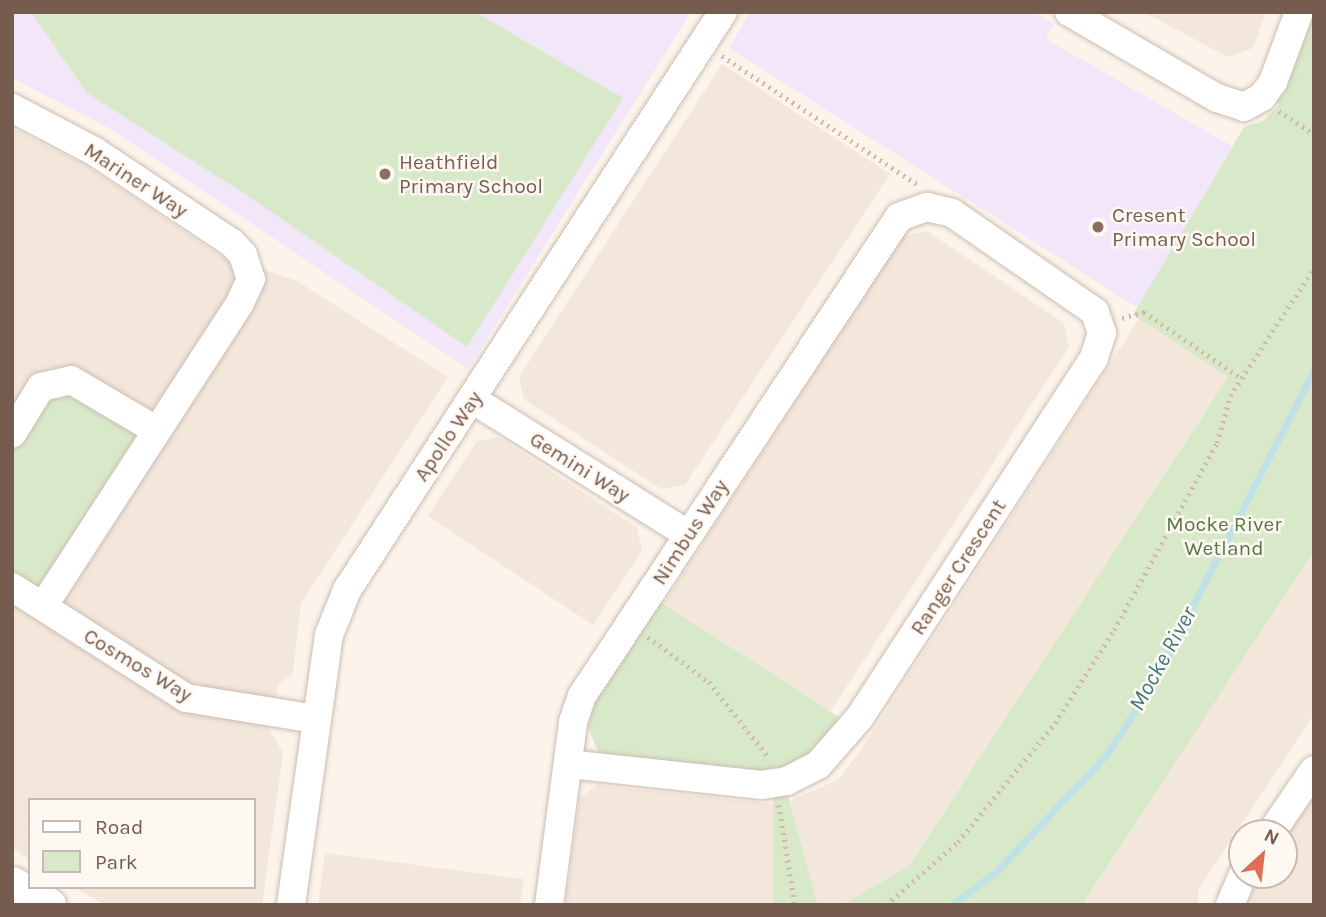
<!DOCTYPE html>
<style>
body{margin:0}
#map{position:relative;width:1326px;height:917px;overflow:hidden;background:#fcf4eb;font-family:Karla,sans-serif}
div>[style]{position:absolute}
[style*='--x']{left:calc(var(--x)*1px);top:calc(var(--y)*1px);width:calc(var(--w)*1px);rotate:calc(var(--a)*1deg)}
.residential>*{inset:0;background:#f3e6da}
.education>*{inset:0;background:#f1e7f8}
.green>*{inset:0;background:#d8e9ca}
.stream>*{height:7px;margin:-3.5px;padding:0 3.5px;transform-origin:3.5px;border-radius:3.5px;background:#c0e1e5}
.path>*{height:4.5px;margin-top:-2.25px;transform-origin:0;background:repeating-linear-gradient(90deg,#d5b6a7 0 2px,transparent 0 7px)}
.roads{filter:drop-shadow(0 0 2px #cdbcb1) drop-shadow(0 0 2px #cdbcb1)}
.minor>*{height:28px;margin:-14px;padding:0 14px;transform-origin:14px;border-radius:14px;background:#fff}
.tertiary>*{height:35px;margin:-17.5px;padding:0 17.5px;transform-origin:17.5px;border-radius:17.5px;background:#fff}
.dots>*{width:19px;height:19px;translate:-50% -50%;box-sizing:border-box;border:4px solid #fef8f2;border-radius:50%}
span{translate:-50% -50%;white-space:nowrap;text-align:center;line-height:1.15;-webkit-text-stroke:5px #fef8f2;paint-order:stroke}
.education-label{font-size:21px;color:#785e54}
.left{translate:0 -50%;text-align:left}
.street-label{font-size:21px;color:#765b4f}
.park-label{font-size:21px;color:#597a48}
.water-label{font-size:23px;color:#477a80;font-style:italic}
.frame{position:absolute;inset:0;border:14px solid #765b4f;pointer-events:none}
.legend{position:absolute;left:28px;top:798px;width:228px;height:91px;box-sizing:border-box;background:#fef8f2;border:2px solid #c8b9b1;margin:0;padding:9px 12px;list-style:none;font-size:21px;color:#765b4f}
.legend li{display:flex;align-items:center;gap:14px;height:35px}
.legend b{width:35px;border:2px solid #c8b9b1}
.north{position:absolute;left:1228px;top:819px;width:70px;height:70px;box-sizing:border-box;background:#fef8f2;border:2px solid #c8b9b1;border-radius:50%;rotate:27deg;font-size:19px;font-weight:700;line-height:28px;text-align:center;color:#765b4f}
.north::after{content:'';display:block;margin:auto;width:24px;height:32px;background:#dd6f59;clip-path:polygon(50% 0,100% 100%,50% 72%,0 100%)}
</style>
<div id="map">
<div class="residential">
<div style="clip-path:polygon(1266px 12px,1253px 48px,1228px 57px,1147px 14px)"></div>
<div style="clip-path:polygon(722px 64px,890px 174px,685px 485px,661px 489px,524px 399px,519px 377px)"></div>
<div style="clip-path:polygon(12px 128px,85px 165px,219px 255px,297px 281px,448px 377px,301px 603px,293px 673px,278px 685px,269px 729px,283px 753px,262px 905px,106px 905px,73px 887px,254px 887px,254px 800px,30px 800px,30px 860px,12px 848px)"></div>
<div style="clip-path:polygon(927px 231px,1064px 323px,1069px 347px,830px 712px,664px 603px,903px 236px)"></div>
<div style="clip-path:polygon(1139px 319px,1228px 377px,909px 866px,842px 905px,818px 905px,790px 801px,839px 779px,860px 751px)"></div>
<div style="clip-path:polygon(499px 437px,637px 528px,642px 551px,593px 625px,428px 516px,477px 441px)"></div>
<div style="clip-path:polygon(1314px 551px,1314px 714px,1198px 890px,1198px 905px,1082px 905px)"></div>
<div style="clip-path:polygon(1314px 770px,1314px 905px,1230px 905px,1243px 875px,1284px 875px,1284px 833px)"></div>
<div style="clip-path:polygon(597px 785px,773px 804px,774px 905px,565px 905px,580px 798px)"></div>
<div style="clip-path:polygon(325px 853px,524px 879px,520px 905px,318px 905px)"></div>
</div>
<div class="education">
<div style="clip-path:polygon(12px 12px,691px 12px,468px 369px,111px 129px,12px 78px)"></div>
<div style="clip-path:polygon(750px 12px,1033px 12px,1054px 24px,1046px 39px,1232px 146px,1138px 308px,729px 48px)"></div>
</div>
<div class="green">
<div style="clip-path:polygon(31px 12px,475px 12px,623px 98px,467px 347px,257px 202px,87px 93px)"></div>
<div style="clip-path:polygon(1309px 12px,1314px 12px,1314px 551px,1082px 905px,842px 905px,909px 866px,1228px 377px,1133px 315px,1244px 127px,1263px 121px,1279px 105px,1276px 102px)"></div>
<div style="clip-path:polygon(56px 381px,156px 430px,43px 606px,12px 587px,12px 434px)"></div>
<div style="clip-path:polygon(658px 600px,845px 721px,819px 750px,772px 773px,611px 758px,598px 751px,588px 727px,594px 700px)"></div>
<div style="clip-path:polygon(787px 792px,818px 905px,774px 905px,773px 795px)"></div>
</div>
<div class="stream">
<div style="--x:952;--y:905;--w:56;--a:-37.1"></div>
<div style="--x:997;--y:871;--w:159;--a:-46.8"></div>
<div style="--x:1106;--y:755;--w:86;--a:-56.9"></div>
<div style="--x:1153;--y:683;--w:352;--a:-62.8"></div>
</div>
<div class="path">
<div style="--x:722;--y:56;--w:233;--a:33.3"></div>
<div style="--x:1279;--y:111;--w:42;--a:33.3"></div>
<div style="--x:1122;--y:318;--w:23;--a:-15"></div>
<div style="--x:1144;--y:312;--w:117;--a:34.2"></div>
<div style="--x:648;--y:637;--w:76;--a:36.4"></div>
<div style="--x:709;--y:682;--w:97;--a:51.7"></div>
<div style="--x:779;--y:805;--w:101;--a:80.9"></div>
<div style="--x:886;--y:905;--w:96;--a:-41.2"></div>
<div style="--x:958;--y:842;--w:154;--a:-50.8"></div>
<div style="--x:1055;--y:723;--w:110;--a:-57.6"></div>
<div style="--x:1114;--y:630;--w:213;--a:-61.2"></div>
<div style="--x:1217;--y:443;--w:49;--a:-74.5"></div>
<div style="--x:1230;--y:396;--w:153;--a:-56.7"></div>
</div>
<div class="roads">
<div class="minor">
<div style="--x:1069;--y:12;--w:171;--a:30.2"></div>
<div style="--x:1217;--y:98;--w:28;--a:18"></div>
<div style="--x:1244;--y:107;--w:21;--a:-29"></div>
<div style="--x:1262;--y:97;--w:19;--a:-54"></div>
<div style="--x:1273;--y:82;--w:75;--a:-69.6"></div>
<div style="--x:12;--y:108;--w:93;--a:27.7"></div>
<div style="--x:94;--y:151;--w:166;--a:33.7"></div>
<div style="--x:232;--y:243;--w:16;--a:47"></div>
<div style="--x:243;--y:255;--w:25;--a:72"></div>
<div style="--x:251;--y:279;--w:26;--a:115"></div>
<div style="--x:240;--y:303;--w:361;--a:123"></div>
<div style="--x:472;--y:399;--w:254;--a:32.1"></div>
<div style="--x:12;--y:434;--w:55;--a:-58.3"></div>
<div style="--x:41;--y:387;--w:31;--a:-13"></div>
<div style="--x:71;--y:380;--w:99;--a:30.5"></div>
<div style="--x:12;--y:587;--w:206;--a:32.5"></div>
<div style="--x:186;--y:698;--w:132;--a:9.2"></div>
<div style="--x:1271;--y:833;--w:76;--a:-55.7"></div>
<div style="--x:291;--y:905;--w:273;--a:-82"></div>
<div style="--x:329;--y:635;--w:48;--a:-68.2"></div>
<div style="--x:347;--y:590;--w:690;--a:-56.96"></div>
<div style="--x:549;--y:905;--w:185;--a:-82.5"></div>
<div style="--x:573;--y:722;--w:28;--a:-71"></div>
<div style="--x:582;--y:696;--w:574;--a:-56.5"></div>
<div style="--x:899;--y:217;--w:30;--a:-20"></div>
<div style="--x:927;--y:207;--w:26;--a:13"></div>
<div style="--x:952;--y:213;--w:174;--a:34.7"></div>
<div style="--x:1095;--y:312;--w:22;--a:72"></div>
<div style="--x:1102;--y:333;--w:26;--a:108"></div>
<div style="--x:1094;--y:358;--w:429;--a:123.1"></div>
<div style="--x:860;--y:717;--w:64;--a:131.2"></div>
<div style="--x:818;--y:765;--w:35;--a:153"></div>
<div style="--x:787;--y:781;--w:25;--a:171"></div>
<div style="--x:762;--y:785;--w:194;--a:-173.8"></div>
<div style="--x:1230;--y:905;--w:33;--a:-67"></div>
</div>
<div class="tertiary">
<div style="--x:12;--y:884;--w:42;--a:30.3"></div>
</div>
</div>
<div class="dots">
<div style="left:385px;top:174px;background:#8d6e63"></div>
<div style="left:1098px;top:227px;background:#8d6e63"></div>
</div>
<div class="education-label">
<span class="left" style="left:399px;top:174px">Heathfield<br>Primary School</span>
<span class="left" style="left:1112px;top:227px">Cresent<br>Primary School</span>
</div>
<div class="street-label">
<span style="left:136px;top:180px;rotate:33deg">Mariner Way</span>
<span style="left:448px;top:436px;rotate:-56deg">Apollo Way</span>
<span style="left:580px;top:467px;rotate:32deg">Gemini Way</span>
<span style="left:690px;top:532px;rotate:-57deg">Nimbus Way</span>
<span style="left:958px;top:567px;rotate:-57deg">Ranger Crescent</span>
<span style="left:138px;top:665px;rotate:31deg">Cosmos Way</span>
</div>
<div class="park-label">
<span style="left:1224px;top:536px">Mocke River<br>Wetland</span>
</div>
<div class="water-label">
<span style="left:1163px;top:659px;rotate:-61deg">Mocke River</span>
</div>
<div class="frame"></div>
<ul class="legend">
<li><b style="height:9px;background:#fff"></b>Road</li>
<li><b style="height:19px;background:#d8e9ca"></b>Park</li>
</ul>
<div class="north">N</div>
</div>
